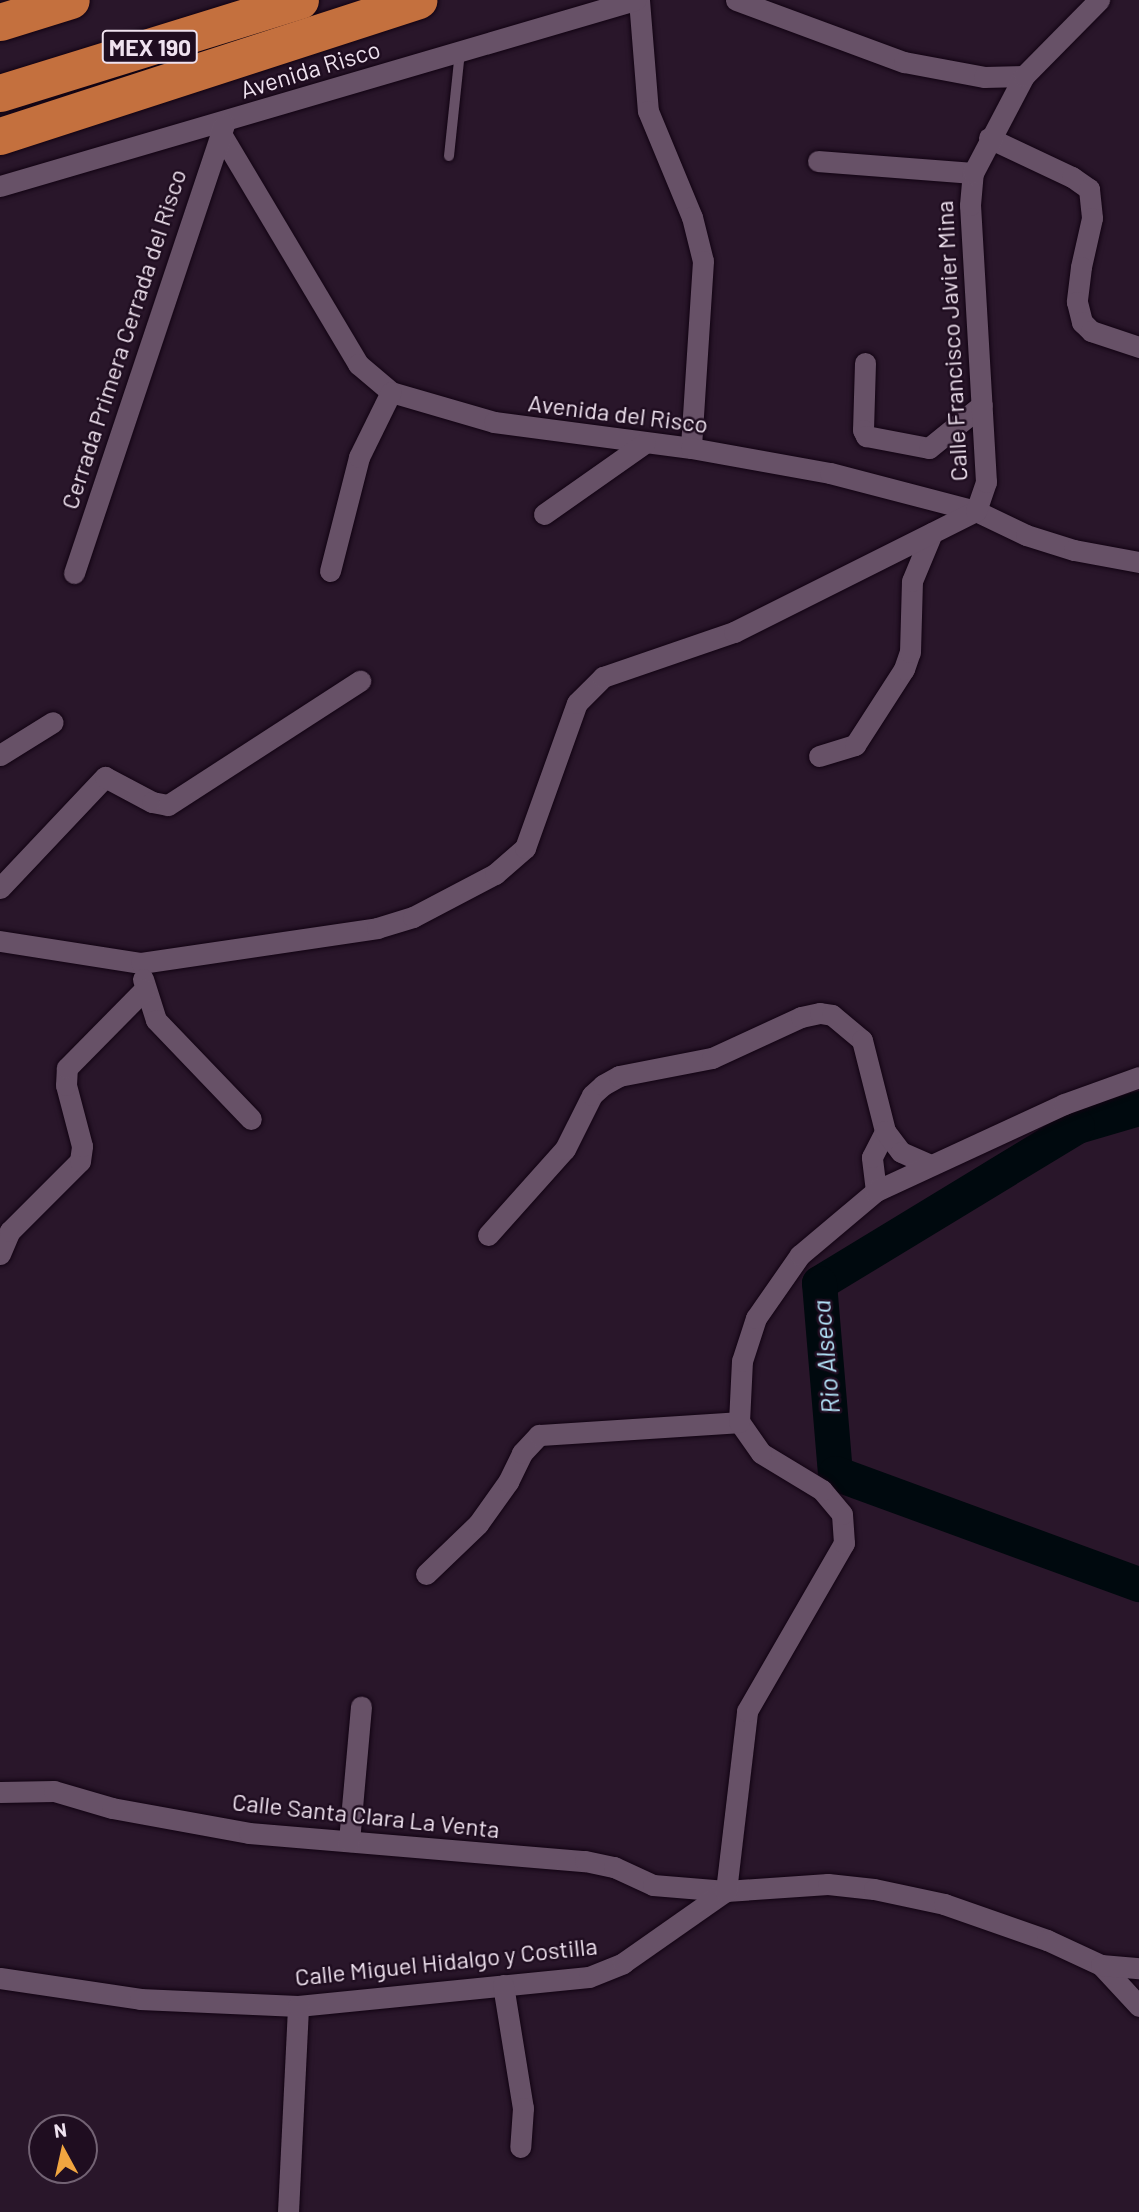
<!DOCTYPE html>
<style>
body{margin:0}
#map{position:relative;width:1139px;height:2212px;overflow:hidden;background:#29162a;font-family:Barlow,sans-serif}
div>[style]{position:absolute}
[style*='--x']{left:calc(var(--x)*1px);top:calc(var(--y)*1px);width:calc(var(--w)*1px);rotate:calc(var(--a)*1deg)}
.river>*{height:35px;margin:-17.5px;padding:0 17.5px;transform-origin:17.5px;border-radius:17.5px;background:#00090e}
.roads{filter:drop-shadow(0 0 2px #110312) drop-shadow(0 0 2px #110312)}
.lane>*{height:10px;margin:-5px;padding:0 5px;transform-origin:5px;border-radius:5px;background:#675167}
.street>*{height:21px;margin:-10.5px;padding:0 10.5px;transform-origin:10.5px;border-radius:10.5px;background:#675167}
.highway>*{height:37px;margin:-18.5px;padding:0 18.5px;transform-origin:18.5px;border-radius:18.5px;background:#c4703e}
span{translate:-50% -50%;white-space:nowrap;text-align:center;line-height:1.15;-webkit-text-stroke:5px #1f0d20;paint-order:stroke}
.shield-label span{padding:2px 5px;background:#1f0d20;border:2px solid;border-radius:5px;-webkit-text-stroke-width:0}
.shield-label{font-size:23px;color:#efe2ef;font-weight:700}
.street-label{font-size:24px;color:#efe2ef}
.water-label{font-size:26px;color:#b4e5fa;font-style:italic}
.north{position:absolute;left:28px;top:2114px;width:70px;height:70px;box-sizing:border-box;background:#1f0d20;border:2px solid #726273;border-radius:50%;rotate:352deg;font-size:19px;font-weight:700;line-height:28px;text-align:center;color:#efe2ef}
.north::after{content:'';display:block;margin:auto;width:24px;height:32px;background:#f1a540;clip-path:polygon(50% 0,100% 100%,50% 72%,0 100%)}
</style>
<div id="map">
<div class="river">
<div style="--x:1139;--y:1108;--w:65;--a:163.8"></div>
<div style="--x:1077;--y:1126;--w:302;--a:148.7"></div>
<div style="--x:819;--y:1283;--w:191;--a:85.2"></div>
<div style="--x:835;--y:1473;--w:324;--a:20.1"></div>
</div>
<div class="roads">
<div class="lane">
<div style="--x:449;--y:156;--w:105;--a:-84"></div>
</div>
<div class="street">
<div style="--x:639;--y:0;--w:111;--a:85.4"></div>
<div style="--x:648;--y:111;--w:115;--a:67.5"></div>
<div style="--x:692;--y:217;--w:45;--a:76"></div>
<div style="--x:703;--y:261;--w:187;--a:93.7"></div>
<div style="--x:736;--y:0;--w:179;--a:20.3"></div>
<div style="--x:904;--y:62;--w:81;--a:10.6"></div>
<div style="--x:984;--y:77;--w:40;--a:-1.4"></div>
<div style="--x:221;--y:134;--w:268;--a:59.2"></div>
<div style="--x:358;--y:364;--w:43;--a:40.3"></div>
<div style="--x:391;--y:392;--w:107;--a:16.2"></div>
<div style="--x:494;--y:422;--w:199;--a:7.5"></div>
<div style="--x:691;--y:448;--w:141;--a:10.2"></div>
<div style="--x:830;--y:473;--w:151;--a:14.6"></div>
<div style="--x:976;--y:511;--w:55;--a:25.6"></div>
<div style="--x:1026;--y:535;--w:50;--a:17.4"></div>
<div style="--x:1074;--y:550;--w:66;--a:10.5"></div>
<div style="--x:989;--y:138;--w:92;--a:25.2"></div>
<div style="--x:1072;--y:177;--w:21;--a:35"></div>
<div style="--x:1089;--y:189;--w:29;--a:84"></div>
<div style="--x:1092;--y:218;--w:50;--a:102.7"></div>
<div style="--x:1081;--y:267;--w:35;--a:97"></div>
<div style="--x:1077;--y:302;--w:21;--a:76"></div>
<div style="--x:1082;--y:322;--w:13;--a:45"></div>
<div style="--x:1091;--y:331;--w:51;--a:18.4"></div>
<div style="--x:818;--y:161;--w:155;--a:4.4"></div>
<div style="--x:0;--y:186;--w:662;--a:-16.33"></div>
<div style="--x:865;--y:363;--w:67;--a:91.7"></div>
<div style="--x:863;--y:430;--w:7;--a:63"></div>
<div style="--x:866;--y:436;--w:64;--a:10.8"></div>
<div style="--x:929;--y:448;--w:68;--a:-39.1"></div>
<div style="--x:544;--y:514;--w:123;--a:-35.1"></div>
<div style="--x:330;--y:571;--w:118;--a:-75.7"></div>
<div style="--x:359;--y:457;--w:72;--a:-63.8"></div>
<div style="--x:74;--y:573;--w:473;--a:-71.5"></div>
<div style="--x:0;--y:755;--w:62;--a:-31.9"></div>
<div style="--x:819;--y:756;--w:38;--a:-17"></div>
<div style="--x:855;--y:745;--w:90;--a:-57.2"></div>
<div style="--x:904;--y:669;--w:18;--a:-71"></div>
<div style="--x:910;--y:652;--w:71;--a:-88.4"></div>
<div style="--x:912;--y:581;--w:52;--a:-67.4"></div>
<div style="--x:0;--y:888;--w:153;--a:-46.6"></div>
<div style="--x:105;--y:777;--w:53;--a:28"></div>
<div style="--x:152;--y:802;--w:16;--a:11"></div>
<div style="--x:168;--y:805;--w:229;--a:-32.9"></div>
<div style="--x:0;--y:941;--w:143;--a:8.9"></div>
<div style="--x:141;--y:963;--w:239;--a:-8.4"></div>
<div style="--x:377;--y:928;--w:38;--a:-17"></div>
<div style="--x:413;--y:917;--w:93;--a:-27.7"></div>
<div style="--x:495;--y:874;--w:40;--a:-41"></div>
<div style="--x:525;--y:848;--w:154;--a:-70.3"></div>
<div style="--x:577;--y:703;--w:37;--a:-45"></div>
<div style="--x:603;--y:677;--w:139;--a:-19"></div>
<div style="--x:734;--y:632;--w:271;--a:-26.6"></div>
<div style="--x:976;--y:511;--w:31;--a:-71"></div>
<div style="--x:986;--y:482;--w:277;--a:-93.3"></div>
<div style="--x:970;--y:205;--w:32;--a:-85"></div>
<div style="--x:973;--y:173;--w:110;--a:-62.3"></div>
<div style="--x:1024;--y:76;--w:107;--a:-45.4"></div>
<div style="--x:143;--y:979;--w:43;--a:72.4"></div>
<div style="--x:156;--y:1020;--w:137;--a:46.2"></div>
<div style="--x:876;--y:1191;--w:34;--a:-97"></div>
<div style="--x:872;--y:1157;--w:29;--a:-63"></div>
<div style="--x:488;--y:1235;--w:115;--a:-48.2"></div>
<div style="--x:565;--y:1149;--w:60;--a:-63.4"></div>
<div style="--x:592;--y:1095;--w:15;--a:-42"></div>
<div style="--x:603;--y:1085;--w:18;--a:-29"></div>
<div style="--x:619;--y:1076;--w:95;--a:-11"></div>
<div style="--x:712;--y:1058;--w:98;--a:-24.7"></div>
<div style="--x:801;--y:1017;--w:19;--a:-12"></div>
<div style="--x:820;--y:1013;--w:12;--a:9"></div>
<div style="--x:832;--y:1015;--w:39;--a:40"></div>
<div style="--x:862;--y:1040;--w:94;--a:75.8"></div>
<div style="--x:885;--y:1131;--w:26;--a:53"></div>
<div style="--x:901;--y:1152;--w:30;--a:24"></div>
<div style="--x:0;--y:1254;--w:25;--a:-67"></div>
<div style="--x:10;--y:1231;--w:99;--a:-45"></div>
<div style="--x:80;--y:1161;--w:15;--a:-82"></div>
<div style="--x:82;--y:1146;--w:63;--a:-104.7"></div>
<div style="--x:66;--y:1085;--w:17;--a:-87"></div>
<div style="--x:67;--y:1068;--w:110;--a:-45.4"></div>
<div style="--x:426;--y:1574;--w:72;--a:-43.9"></div>
<div style="--x:478;--y:1524;--w:52;--a:-54.5"></div>
<div style="--x:508;--y:1482;--w:32;--a:-64"></div>
<div style="--x:522;--y:1453;--w:25;--a:-47"></div>
<div style="--x:539;--y:1435;--w:200;--a:-3.7"></div>
<div style="--x:0;--y:1792;--w:54;--a:-1.1"></div>
<div style="--x:54;--y:1791;--w:60;--a:16.3"></div>
<div style="--x:112;--y:1808;--w:139;--a:10.3"></div>
<div style="--x:249;--y:1833;--w:337;--a:4.8"></div>
<div style="--x:585;--y:1861;--w:30;--a:12"></div>
<div style="--x:614;--y:1867;--w:43;--a:24.8"></div>
<div style="--x:653;--y:1885;--w:73;--a:4.7"></div>
<div style="--x:726;--y:1891;--w:102;--a:-3.9"></div>
<div style="--x:828;--y:1884;--w:46;--a:6.2"></div>
<div style="--x:874;--y:1889;--w:72;--a:12.1"></div>
<div style="--x:944;--y:1904;--w:109;--a:19.3"></div>
<div style="--x:1047;--y:1940;--w:60;--a:24.8"></div>
<div style="--x:1101;--y:1965;--w:56;--a:47.2"></div>
<div style="--x:349;--y:1841;--w:135;--a:-84.9"></div>
<div style="--x:1101;--y:1965;--w:38;--a:5"></div>
<div style="--x:0;--y:1978;--w:142;--a:8.5"></div>
<div style="--x:140;--y:1999;--w:158;--a:2.5"></div>
<div style="--x:298;--y:2006;--w:292;--a:-5.7"></div>
<div style="--x:589;--y:1977;--w:37;--a:-22"></div>
<div style="--x:623;--y:1963;--w:126;--a:-35"></div>
<div style="--x:726;--y:1891;--w:181;--a:-83.3"></div>
<div style="--x:747;--y:1711;--w:194;--a:-60"></div>
<div style="--x:844;--y:1543;--w:29;--a:-94"></div>
<div style="--x:842;--y:1514;--w:31;--a:-130"></div>
<div style="--x:822;--y:1490;--w:71;--a:-148.8"></div>
<div style="--x:761;--y:1453;--w:38;--a:-125"></div>
<div style="--x:739;--y:1422;--w:61;--a:-87.2"></div>
<div style="--x:742;--y:1361;--w:45;--a:-72"></div>
<div style="--x:756;--y:1318;--w:77;--a:-55.1"></div>
<div style="--x:800;--y:1255;--w:99;--a:-40.1"></div>
<div style="--x:876;--y:1191;--w:207;--a:-24.8"></div>
<div style="--x:1064;--y:1104;--w:80;--a:-19.8"></div>
<div style="--x:503;--y:1985;--w:125;--a:80.8"></div>
<div style="--x:523;--y:2108;--w:39;--a:94"></div>
<div style="--x:288;--y:2212;--w:206;--a:-87.2"></div>
</div>
<div class="highway">
<div style="--x:0;--y:22;--w:74;--a:-17.2"></div>
<div style="--x:0;--y:93;--w:314;--a:-17.2"></div>
<div style="--x:0;--y:136;--w:440;--a:-18"></div>
</div>
</div>
<div class="shield-label">
<span style="left:150px;top:47px">MEX 190</span>
</div>
<div class="street-label">
<span style="left:310px;top:69px;rotate:-17deg">Avenida Risco</span>
<span style="left:123px;top:339px;rotate:-72deg">Cerrada Primera Cerrada del Risco</span>
<span style="left:951px;top:341px;rotate:-93deg">Calle Francisco Javier Mina</span>
<span style="left:618px;top:413px;rotate:7deg">Avenida del Risco</span>
<span style="left:366px;top:1815px;rotate:6deg">Calle Santa Clara La Venta</span>
<span style="left:446px;top:1961px;rotate:-6deg">Calle Miguel Hidalgo y Costilla</span>
</div>
<div class="water-label">
<span style="left:825px;top:1357px;rotate:-95deg">Rio Alseca</span>
</div>
<div class="north">N</div>
</div>
